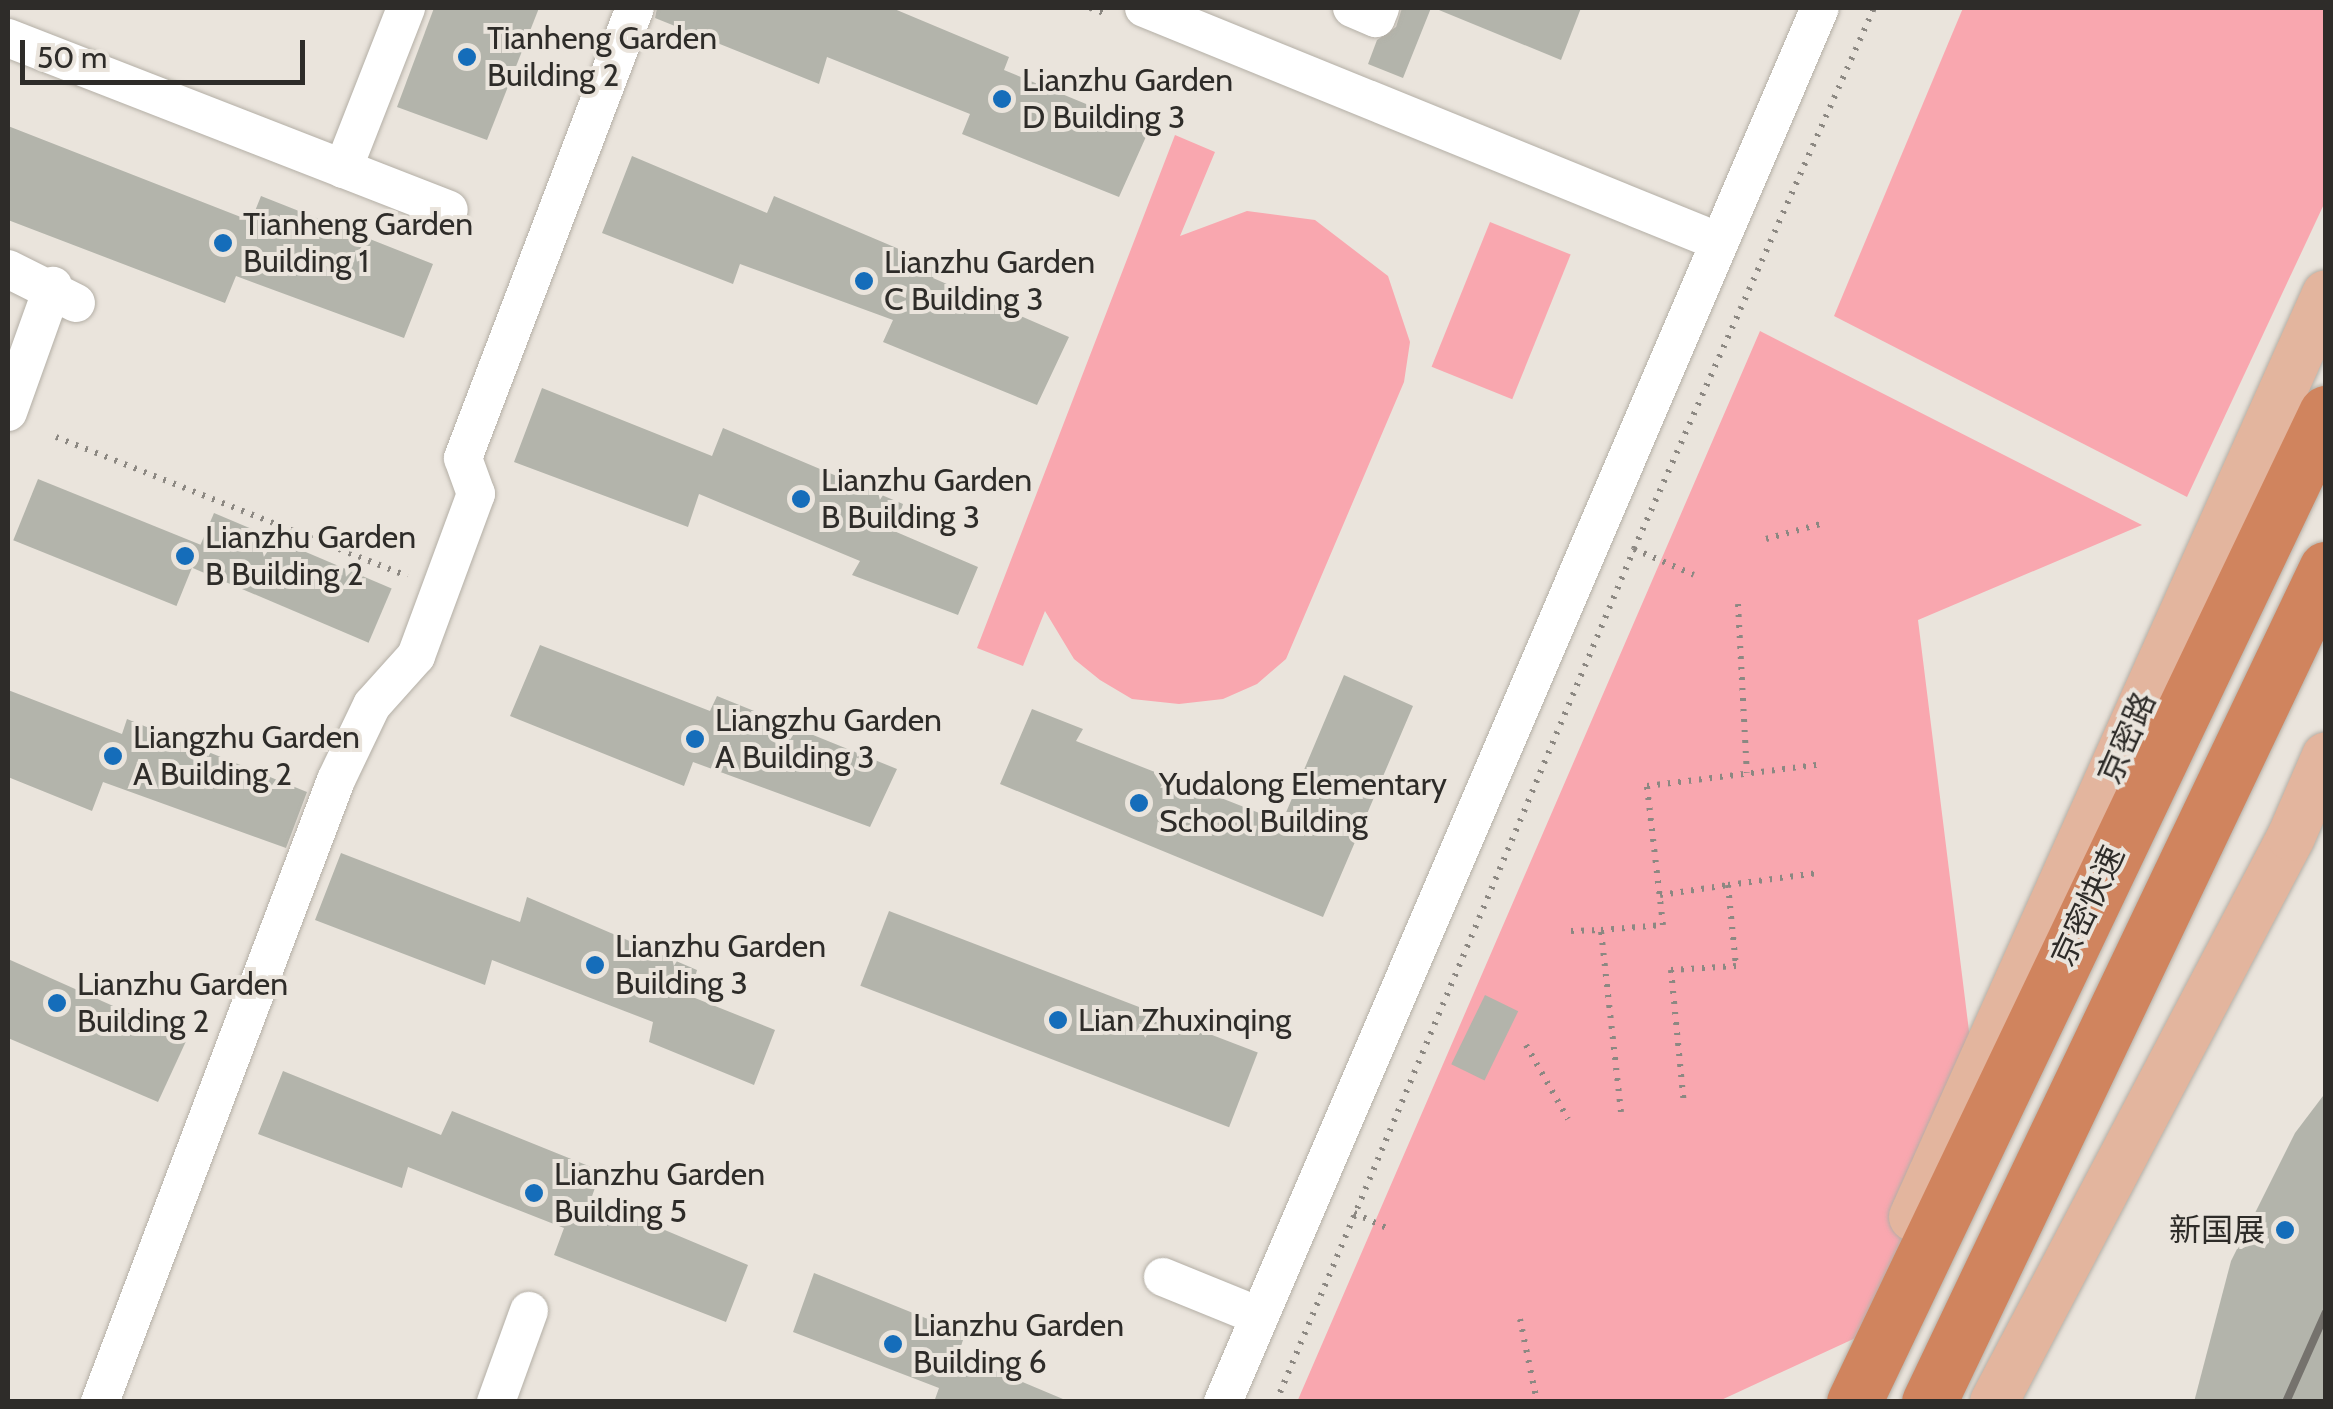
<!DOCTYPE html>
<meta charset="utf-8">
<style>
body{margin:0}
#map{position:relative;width:2333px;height:1409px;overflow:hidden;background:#eae4dc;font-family:Cabin,"Noto Sans SC",sans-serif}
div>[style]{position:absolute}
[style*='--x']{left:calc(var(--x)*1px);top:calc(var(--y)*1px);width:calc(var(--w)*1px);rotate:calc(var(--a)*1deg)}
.green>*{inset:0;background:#f9a7af;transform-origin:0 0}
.building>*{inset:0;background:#b3b4ab;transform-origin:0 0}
.path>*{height:6px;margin-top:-3px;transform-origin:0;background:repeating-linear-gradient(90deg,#8c8882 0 2.5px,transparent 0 10.5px)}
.roads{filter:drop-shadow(0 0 2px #b4afa6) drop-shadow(0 0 2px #b4afa6)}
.minor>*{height:38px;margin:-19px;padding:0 19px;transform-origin:19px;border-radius:19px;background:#fff}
.major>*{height:48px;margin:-24px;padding:0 24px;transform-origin:24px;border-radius:24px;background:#e3b59e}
.highway>*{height:55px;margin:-27.5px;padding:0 27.5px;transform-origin:27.5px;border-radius:27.5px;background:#d0845e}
.rail>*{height:8px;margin:-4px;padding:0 4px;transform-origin:4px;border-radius:4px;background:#75726d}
.dots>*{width:28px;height:28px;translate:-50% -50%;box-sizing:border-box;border:5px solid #eae4dc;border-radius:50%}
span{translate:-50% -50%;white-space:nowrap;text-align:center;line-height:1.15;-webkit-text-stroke:8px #eae4dc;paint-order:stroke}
.poi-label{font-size:32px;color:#2e2c29}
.left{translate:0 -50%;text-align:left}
.right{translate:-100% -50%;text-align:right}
.street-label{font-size:32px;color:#2e2c29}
.frame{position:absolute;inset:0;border:10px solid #2e2c29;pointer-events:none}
.scale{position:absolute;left:20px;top:40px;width:285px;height:45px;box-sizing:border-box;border:5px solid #2e2c29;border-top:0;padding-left:12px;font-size:30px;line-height:35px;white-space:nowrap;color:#2e2c29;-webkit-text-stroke:8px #eae4dc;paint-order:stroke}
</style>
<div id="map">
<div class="green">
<div style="clip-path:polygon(1963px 8px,2325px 8px,2325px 202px,2187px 497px,1834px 316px)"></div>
<div style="clip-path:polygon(1175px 135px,1215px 152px,1180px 236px,1247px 211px,1315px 220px,1388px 276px,1410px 342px,1404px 382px,1286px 659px,1257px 684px,1223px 699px,1179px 704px,1132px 699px,1100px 680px,1074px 659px,1045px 611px,1023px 666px,977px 648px)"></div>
<div style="left:1490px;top:222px;width:87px;height:156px;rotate:22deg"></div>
<div style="clip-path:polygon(1760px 331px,2142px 525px,1918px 620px,1984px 1152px,1912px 1312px,1719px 1401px,1297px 1402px)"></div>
</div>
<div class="building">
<div style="clip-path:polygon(434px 8px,539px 8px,487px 140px,397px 107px)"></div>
<div style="clip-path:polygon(657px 8px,892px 8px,1009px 57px,1004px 70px,1149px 130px,1119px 197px,962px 134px,970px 114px,827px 57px,819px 84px,655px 18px)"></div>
<div style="clip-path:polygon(1402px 8px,1431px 8px,1403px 78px,1368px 64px,1377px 40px,1396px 27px)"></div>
<div style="clip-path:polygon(1434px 8px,1581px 8px,1561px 60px)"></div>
<div style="clip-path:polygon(8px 126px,251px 221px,261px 196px,433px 264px,404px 338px,236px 276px,225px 303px,8px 220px)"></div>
<div style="clip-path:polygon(632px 156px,767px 213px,774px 196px,939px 266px,933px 278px,1069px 337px,1037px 405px,883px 342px,893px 320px,740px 264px,733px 284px,602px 233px)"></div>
<div style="clip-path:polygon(542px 388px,712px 456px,723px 428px,903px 504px,894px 531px,978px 567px,958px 615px,852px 575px,860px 561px,699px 494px,688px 527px,514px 462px)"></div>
<div style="left:38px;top:479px;width:176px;height:66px;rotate:22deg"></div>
<div style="left:214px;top:513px;width:193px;height:59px;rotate:23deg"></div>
<div style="clip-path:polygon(540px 645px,710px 711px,717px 696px,897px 769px,870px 827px,693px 762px,684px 786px,510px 716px)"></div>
<div style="clip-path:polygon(1344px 675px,1413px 706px,1323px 917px,1000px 784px,1032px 709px,1083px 729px,1076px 741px,1282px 822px)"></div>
<div style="clip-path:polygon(8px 690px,122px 734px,127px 719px,307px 792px,286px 848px,103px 782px,92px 811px,8px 777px)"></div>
<div style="clip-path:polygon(341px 853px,520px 922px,527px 897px,697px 970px,690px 996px,775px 1030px,754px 1085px,649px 1042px,653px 1022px,492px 960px,485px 985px,315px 920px)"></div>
<div style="left:889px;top:911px;width:395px;height:80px;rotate:21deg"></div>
<div style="clip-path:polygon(8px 959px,187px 1039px,158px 1102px,8px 1038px)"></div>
<div style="left:1485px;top:995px;width:37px;height:77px;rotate:26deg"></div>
<div style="clip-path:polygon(283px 1071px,441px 1135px,452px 1111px,601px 1171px,591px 1199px,748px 1265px,726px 1322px,554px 1255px,564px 1228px,408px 1167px,402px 1188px,258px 1134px)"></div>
<div style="clip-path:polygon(2326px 1092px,2326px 1402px,2194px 1402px,2231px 1261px,2295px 1133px)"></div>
<div style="clip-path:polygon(814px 1273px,965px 1334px,958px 1355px,1070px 1402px,934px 1402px,939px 1388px,793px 1332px)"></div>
</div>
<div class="path">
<div style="--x:1090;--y:8;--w:20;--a:20"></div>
<div style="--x:56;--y:437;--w:378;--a:21.6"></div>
<div style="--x:1766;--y:539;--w:57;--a:-15.3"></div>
<div style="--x:1634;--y:549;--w:65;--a:23.4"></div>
<div style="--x:1738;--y:604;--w:169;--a:87"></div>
<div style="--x:1728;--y:885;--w:91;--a:-7.6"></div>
<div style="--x:1660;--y:895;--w:69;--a:-8.4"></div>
<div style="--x:1728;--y:885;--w:81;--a:84.4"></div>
<div style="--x:1736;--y:966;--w:65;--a:176.5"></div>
<div style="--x:1671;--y:970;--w:135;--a:84.5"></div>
<div style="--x:1571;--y:931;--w:30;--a:-2"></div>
<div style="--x:1526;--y:1045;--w:85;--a:60.4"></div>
<div style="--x:1621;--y:1112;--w:183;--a:-96.3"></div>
<div style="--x:1601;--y:930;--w:62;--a:-4.6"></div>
<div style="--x:1663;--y:925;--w:140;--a:-96.6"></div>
<div style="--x:1647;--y:786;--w:177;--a:-7.1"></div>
<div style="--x:1354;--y:1213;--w:41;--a:24.7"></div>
<div style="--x:1520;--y:1319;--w:85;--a:78.4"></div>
<div style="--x:1276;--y:1402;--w:925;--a:-67.23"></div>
<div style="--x:1634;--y:549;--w:592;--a:-66.08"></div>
</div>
<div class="roads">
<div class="minor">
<div style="--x:1144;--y:8;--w:619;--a:22.13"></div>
<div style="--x:1352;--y:8;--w:26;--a:23"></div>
<div style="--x:1376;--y:18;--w:11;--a:-68"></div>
<div style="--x:8;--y:38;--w:473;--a:21.3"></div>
<div style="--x:343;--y:169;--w:173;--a:-68.6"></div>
<div style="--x:8;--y:269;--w:76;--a:26.6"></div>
<div style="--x:8;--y:412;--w:134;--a:-70.3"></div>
<div style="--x:1163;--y:1277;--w:104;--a:22.1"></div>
<div style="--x:100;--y:1402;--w:665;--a:-69.22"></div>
<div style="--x:336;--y:780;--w:83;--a:-64.4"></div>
<div style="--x:372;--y:705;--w:66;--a:-48.1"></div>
<div style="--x:416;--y:656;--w:173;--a:-69.7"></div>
<div style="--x:476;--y:494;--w:38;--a:-110"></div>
<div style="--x:463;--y:458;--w:482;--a:-69.1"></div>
<div style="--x:496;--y:1402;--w:97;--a:-70.1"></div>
<div style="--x:1223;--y:1402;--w:1516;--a:-66.82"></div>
</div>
<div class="major">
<div style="--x:1913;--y:1217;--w:1011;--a:-65.89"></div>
<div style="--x:1994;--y:1402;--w:638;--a:-62.27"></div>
<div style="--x:2291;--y:837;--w:88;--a:-66.6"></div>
</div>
<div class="highway">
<div style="--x:1854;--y:1402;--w:1096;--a:-64.49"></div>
<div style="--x:1929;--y:1402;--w:923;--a:-64.52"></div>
</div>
</div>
<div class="rail">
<div style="--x:2286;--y:1402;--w:98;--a:-66"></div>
</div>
<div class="dots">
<div style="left:467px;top:57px;background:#156dba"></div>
<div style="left:1002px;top:99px;background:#156dba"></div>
<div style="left:223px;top:243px;background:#156dba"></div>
<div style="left:864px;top:281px;background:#156dba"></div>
<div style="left:801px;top:499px;background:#156dba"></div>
<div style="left:185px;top:556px;background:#156dba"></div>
<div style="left:695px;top:739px;background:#156dba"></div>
<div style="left:113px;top:756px;background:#156dba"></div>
<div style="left:1139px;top:803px;background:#156dba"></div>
<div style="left:595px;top:965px;background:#156dba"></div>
<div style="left:57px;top:1003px;background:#156dba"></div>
<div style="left:1058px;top:1020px;background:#156dba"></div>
<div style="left:534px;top:1193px;background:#156dba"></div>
<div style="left:2285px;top:1230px;background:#156dba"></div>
<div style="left:893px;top:1344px;background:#156dba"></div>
</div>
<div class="poi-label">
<span class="left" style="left:487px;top:57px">Tianheng Garden<br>Building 2</span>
<span class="left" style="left:1022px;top:99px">Lianzhu Garden<br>D Building 3</span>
<span class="left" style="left:243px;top:243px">Tianheng Garden<br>Building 1</span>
<span class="left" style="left:884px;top:281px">Lianzhu Garden<br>C Building 3</span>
<span class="left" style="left:821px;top:499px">Lianzhu Garden<br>B Building 3</span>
<span class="left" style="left:205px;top:556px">Lianzhu Garden<br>B Building 2</span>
<span class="left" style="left:715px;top:739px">Liangzhu Garden<br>A Building 3</span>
<span class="left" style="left:133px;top:756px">Liangzhu Garden<br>A Building 2</span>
<span class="left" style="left:1159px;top:803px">Yudalong Elementary<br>School Building</span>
<span class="left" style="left:615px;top:965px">Lianzhu Garden<br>Building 3</span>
<span class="left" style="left:77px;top:1003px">Lianzhu Garden<br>Building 2</span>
<span class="left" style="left:1078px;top:1020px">Lian Zhuxinqing</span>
<span class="left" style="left:554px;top:1193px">Lianzhu Garden<br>Building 5</span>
<span class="right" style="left:2265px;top:1230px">新国展</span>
<span class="left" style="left:913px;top:1344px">Lianzhu Garden<br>Building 6</span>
</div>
<div class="street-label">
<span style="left:2127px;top:738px;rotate:-66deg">京密路</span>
<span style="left:2088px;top:906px;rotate:-65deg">京密快速</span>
</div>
<div class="frame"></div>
<div class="scale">50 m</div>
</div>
